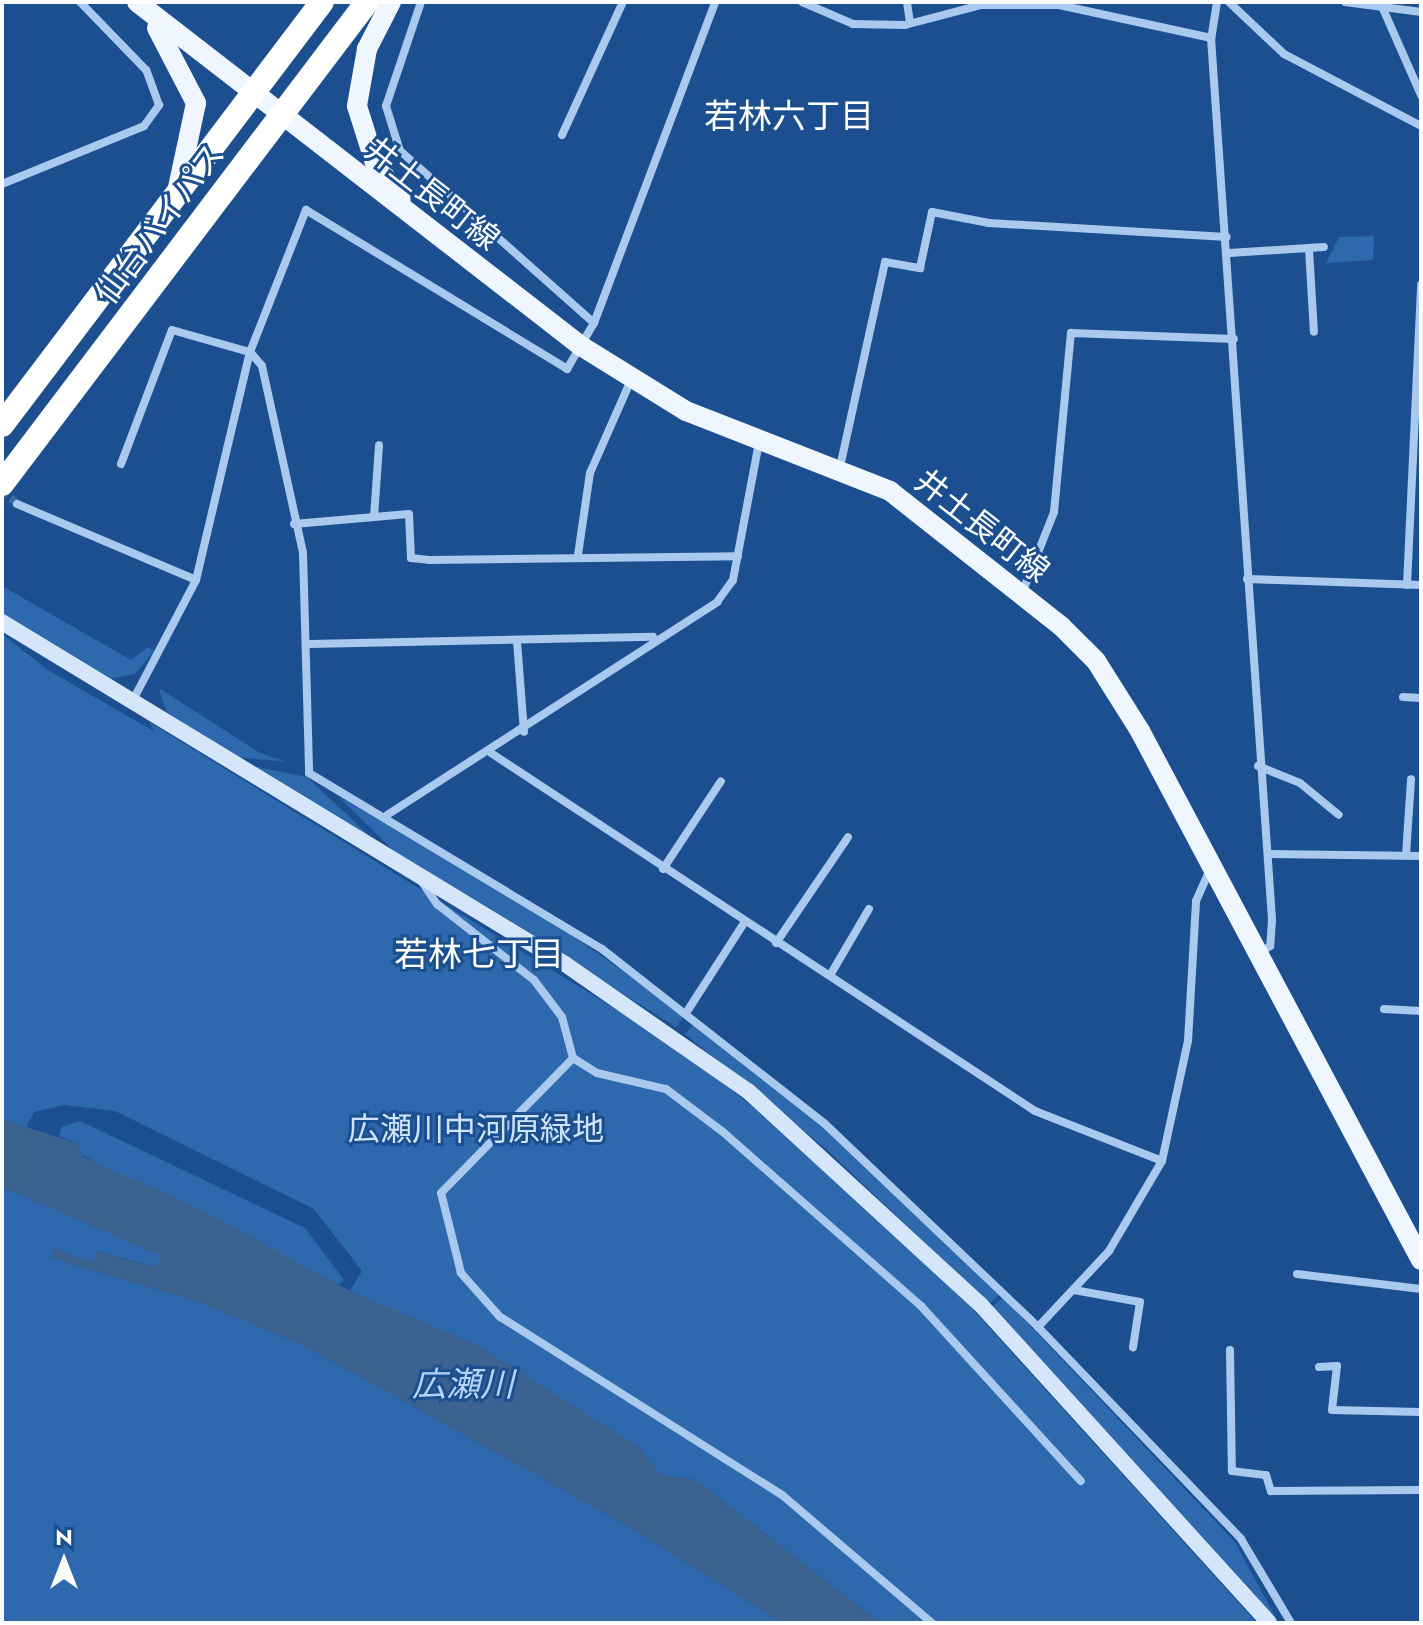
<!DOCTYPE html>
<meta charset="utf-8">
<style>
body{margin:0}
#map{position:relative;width:1423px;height:1625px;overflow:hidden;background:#1b4f8f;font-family:Jost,"Noto Sans JP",sans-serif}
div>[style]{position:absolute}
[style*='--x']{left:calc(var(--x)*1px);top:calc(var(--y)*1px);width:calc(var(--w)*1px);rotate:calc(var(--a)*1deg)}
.green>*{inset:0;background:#2e69ad}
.water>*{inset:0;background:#3c6290}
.stream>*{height:5px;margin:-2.5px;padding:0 2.5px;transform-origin:2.5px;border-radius:2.5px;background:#3c6290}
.street-tunnel>*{height:8px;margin-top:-4px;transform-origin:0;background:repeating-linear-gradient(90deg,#3d69a0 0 8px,transparent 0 12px)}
.street>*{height:8px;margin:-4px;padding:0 4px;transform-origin:4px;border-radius:4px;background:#a9c9ee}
.secondary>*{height:16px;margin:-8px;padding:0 8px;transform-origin:8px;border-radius:8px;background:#d6e6fa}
.primary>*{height:20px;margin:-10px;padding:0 10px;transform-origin:10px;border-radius:10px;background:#f0f6ff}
.highway>*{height:24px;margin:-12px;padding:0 12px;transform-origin:12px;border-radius:12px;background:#fff}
span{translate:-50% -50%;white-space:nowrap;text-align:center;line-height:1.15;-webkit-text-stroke:6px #1b4f8f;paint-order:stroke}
.street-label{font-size:32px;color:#fff}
.park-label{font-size:32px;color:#cfe3fa}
.neighbourhood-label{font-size:34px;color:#fff}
.water-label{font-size:34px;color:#b5d3f5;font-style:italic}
.frame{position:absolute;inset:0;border:4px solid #fff;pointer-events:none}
.north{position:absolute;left:24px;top:1521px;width:80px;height:80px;-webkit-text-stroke:6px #1b4f8f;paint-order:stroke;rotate:0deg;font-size:22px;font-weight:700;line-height:32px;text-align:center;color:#fff}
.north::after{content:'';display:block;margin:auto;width:28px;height:36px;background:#fff;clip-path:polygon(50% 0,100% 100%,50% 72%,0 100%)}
</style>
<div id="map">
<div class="green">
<div style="clip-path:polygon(1374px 236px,1373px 260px,1326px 263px,1339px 237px)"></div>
<div style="clip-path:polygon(2px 586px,131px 660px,148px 647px,154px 651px,135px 674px,108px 679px,2px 615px)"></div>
<div style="clip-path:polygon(2px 634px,48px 670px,155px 732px,149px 722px,677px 1047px,816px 1157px,959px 1294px,1257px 1623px,881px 1623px,695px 1480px,660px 1474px,639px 1448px,350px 1291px,362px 1271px,314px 1209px,115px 1111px,64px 1105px,34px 1112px,25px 1129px,2px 1119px)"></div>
<div style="clip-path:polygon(159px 688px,260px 753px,287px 762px,237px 757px,209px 741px,166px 711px)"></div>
<div style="clip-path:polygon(246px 765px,307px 777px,376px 842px)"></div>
<div style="clip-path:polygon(339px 797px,526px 903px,685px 1015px,676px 1027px,394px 851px)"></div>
<div style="clip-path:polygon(695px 1023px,814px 1117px,1001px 1293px,989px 1304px,825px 1148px,685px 1034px)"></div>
<div style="clip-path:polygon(80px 1121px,305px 1228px,344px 1280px,339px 1285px,82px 1155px,79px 1144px,59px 1136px,62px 1127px)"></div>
<div style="clip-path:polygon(2px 1187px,163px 1256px,155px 1267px,96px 1251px,94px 1263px,53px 1249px,51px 1258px,199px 1302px,303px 1345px,621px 1522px,783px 1623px,2px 1621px)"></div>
<div style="clip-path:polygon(1003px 1297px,1235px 1542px,1278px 1622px,992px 1307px)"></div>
</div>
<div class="water">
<div style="clip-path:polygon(2px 1119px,79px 1144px,82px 1156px,204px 1211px,350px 1291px,479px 1346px,640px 1448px,660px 1474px,695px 1480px,881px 1623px,783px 1623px,621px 1522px,303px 1345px,199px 1302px,51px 1258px,53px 1249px,94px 1263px,95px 1251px,154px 1267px,162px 1256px,2px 1187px)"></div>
</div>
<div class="stream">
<div style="--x:1419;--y:2;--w:5;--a:68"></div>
</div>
<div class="street-tunnel">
<div style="--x:2;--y:490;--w:21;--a:43"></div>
</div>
<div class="street">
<div style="--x:802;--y:2;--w:56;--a:23.3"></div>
<div style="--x:853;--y:24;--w:52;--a:1.1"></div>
<div style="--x:905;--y:25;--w:79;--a:-14.7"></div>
<div style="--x:981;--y:5;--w:78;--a:0"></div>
<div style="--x:1059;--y:5;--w:156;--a:12.2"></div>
<div style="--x:907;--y:2;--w:21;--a:82"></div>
<div style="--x:1217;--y:2;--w:36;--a:99"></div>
<div style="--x:1211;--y:38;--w:884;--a:86.04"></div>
<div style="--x:1272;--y:920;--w:26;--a:94"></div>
<div style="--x:1270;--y:946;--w:11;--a:146"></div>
<div style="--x:1229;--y:2;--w:76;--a:43.4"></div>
<div style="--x:1284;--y:54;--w:155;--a:27.7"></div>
<div style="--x:1345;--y:2;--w:77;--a:7.5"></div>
<div style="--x:1380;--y:2;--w:102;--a:66.2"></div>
<div style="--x:562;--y:135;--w:146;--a:-65.4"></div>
<div style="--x:2;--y:184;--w:153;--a:-22.2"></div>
<div style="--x:144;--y:126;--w:26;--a:-54"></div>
<div style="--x:159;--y:105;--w:37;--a:-110"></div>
<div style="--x:146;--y:70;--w:95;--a:-134.1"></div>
<div style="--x:1309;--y:249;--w:83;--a:86.6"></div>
<div style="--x:1229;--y:253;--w:95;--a:-3.6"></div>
<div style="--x:594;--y:323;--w:343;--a:-69.3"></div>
<div style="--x:121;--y:464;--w:143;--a:-69.2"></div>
<div style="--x:172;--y:330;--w:81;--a:15.8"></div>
<div style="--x:250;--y:352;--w:18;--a:49"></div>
<div style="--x:262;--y:366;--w:191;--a:77.6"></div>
<div style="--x:303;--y:553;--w:220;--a:88.4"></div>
<div style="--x:309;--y:773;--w:342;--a:31"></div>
<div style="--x:602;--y:949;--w:282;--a:38.1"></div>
<div style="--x:824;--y:1123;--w:296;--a:43.6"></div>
<div style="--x:1038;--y:1327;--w:294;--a:46.2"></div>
<div style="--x:1241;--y:1539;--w:98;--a:59.2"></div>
<div style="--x:840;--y:467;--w:210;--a:-77.6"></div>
<div style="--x:885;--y:262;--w:36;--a:10"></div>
<div style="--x:920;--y:268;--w:57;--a:-77.9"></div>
<div style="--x:932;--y:212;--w:58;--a:10.9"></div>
<div style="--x:989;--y:223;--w:238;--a:3.4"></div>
<div style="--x:17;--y:504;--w:194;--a:23"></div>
<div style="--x:374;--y:517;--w:72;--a:-86"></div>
<div style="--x:294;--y:524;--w:115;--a:-5"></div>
<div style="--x:409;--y:514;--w:44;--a:87.4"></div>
<div style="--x:411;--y:558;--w:18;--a:6"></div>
<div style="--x:429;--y:560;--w:309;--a:-0.7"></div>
<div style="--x:578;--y:555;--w:83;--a:-81.7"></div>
<div style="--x:590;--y:473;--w:102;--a:-66.2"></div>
<div style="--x:1247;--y:579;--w:174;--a:2"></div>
<div style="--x:1407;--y:585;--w:301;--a:-87.3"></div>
<div style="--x:1022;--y:593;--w:87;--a:-68.4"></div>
<div style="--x:1054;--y:512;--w:180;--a:-84.6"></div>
<div style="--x:1071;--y:333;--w:163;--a:2.1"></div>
<div style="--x:517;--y:641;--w:91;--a:85.6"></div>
<div style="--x:310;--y:644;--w:343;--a:-1.2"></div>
<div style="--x:1403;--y:697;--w:18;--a:3"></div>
<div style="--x:132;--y:702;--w:138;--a:-62.3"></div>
<div style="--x:196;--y:580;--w:234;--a:-76.7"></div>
<div style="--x:250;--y:352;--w:153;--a:-68.5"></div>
<div style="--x:306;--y:210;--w:306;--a:31.3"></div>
<div style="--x:567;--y:369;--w:53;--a:-59.6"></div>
<div style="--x:594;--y:323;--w:259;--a:-138.4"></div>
<div style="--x:400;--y:151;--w:47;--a:-107.3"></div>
<div style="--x:386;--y:106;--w:110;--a:-71.4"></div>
<div style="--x:491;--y:753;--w:651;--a:33.35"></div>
<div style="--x:1035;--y:1111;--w:136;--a:21.5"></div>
<div style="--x:1258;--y:766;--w:45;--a:22"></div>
<div style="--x:1300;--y:783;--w:50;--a:39.4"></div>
<div style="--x:387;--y:815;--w:393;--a:-32.8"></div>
<div style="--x:717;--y:602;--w:27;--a:-54"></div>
<div style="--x:733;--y:580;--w:140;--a:-79.3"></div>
<div style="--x:1269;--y:854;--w:152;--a:0.8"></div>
<div style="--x:1406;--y:855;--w:76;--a:-86.2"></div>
<div style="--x:663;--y:869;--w:105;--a:-56.6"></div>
<div style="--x:422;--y:882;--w:27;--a:56"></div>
<div style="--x:437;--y:904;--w:123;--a:38.1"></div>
<div style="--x:534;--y:980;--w:46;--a:52.9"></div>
<div style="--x:562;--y:1017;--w:42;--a:75"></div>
<div style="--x:776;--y:943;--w:128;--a:-55.8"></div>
<div style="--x:832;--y:972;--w:73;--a:-59.6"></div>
<div style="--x:1384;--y:1009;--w:37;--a:3"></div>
<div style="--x:688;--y:1010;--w:103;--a:-57.2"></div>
<div style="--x:1297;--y:1274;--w:125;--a:6.9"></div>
<div style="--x:1074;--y:1290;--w:67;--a:10.3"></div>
<div style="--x:1140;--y:1302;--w:46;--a:98.8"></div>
<div style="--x:1038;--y:1327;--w:104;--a:-46.9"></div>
<div style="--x:1109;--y:1251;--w:104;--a:-59.5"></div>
<div style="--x:1162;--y:1161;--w:123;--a:-77.8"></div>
<div style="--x:1188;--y:1041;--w:140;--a:-86.7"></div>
<div style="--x:1196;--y:901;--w:37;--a:-66"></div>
<div style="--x:1230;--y:1350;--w:121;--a:89.1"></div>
<div style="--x:1232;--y:1471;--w:34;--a:7"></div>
<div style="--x:1266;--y:1475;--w:17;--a:73"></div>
<div style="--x:1271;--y:1491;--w:150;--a:-0.4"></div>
<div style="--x:1319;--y:1367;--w:18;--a:-3"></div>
<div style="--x:1337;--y:1366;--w:44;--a:96.5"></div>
<div style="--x:1332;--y:1410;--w:89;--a:1.3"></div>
<div style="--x:932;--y:1623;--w:197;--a:-139.5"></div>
<div style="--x:782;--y:1495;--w:333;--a:-147.7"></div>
<div style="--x:500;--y:1317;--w:59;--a:-131.6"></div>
<div style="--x:461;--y:1273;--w:82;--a:-104"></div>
<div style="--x:441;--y:1193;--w:189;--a:-45.6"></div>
<div style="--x:573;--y:1058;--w:28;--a:32"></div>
<div style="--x:597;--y:1073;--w:71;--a:13.1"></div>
<div style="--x:666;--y:1089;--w:71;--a:37"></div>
<div style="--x:723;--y:1132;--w:264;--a:41.3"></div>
<div style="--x:921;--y:1306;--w:237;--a:47.6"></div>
</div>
<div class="secondary">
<div style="--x:2;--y:622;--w:659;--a:31.28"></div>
<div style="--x:565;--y:964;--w:223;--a:34.8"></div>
<div style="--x:748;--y:1091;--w:315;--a:42.6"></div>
<div style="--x:980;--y:1304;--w:430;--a:47.8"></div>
</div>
<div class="primary">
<div style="--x:137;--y:2;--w:562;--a:37.77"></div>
<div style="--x:581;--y:346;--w:123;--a:31.8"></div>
<div style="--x:686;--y:411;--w:219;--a:21.4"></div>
<div style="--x:890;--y:491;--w:218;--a:38.3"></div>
<div style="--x:1061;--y:626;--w:49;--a:45"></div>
<div style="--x:1096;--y:661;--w:83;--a:57.8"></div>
<div style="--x:1140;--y:731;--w:599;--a:62.02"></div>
<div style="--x:391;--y:2;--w:53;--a:117.1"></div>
<div style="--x:367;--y:49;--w:58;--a:100"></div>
<div style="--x:357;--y:106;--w:60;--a:72.5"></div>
<div style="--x:375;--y:163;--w:44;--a:54.2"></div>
<div style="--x:157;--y:28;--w:85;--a:62.5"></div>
<div style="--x:196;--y:103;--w:87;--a:102"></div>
</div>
<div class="highway">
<div style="--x:2;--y:425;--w:530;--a:-52.89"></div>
<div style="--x:2;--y:484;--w:605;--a:-52.86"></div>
</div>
<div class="street-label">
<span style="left:432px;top:194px;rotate:38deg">井土長町線</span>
<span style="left:160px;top:224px;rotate:-53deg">仙台バイパス</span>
<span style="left:982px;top:526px;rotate:38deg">井土長町線</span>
</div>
<div class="park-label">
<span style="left:476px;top:1129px">広瀬川中河原緑地</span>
</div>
<div class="neighbourhood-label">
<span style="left:789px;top:117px">若林六丁目</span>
<span style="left:479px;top:955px">若林七丁目</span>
</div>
<div class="water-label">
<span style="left:463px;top:1385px">広瀬川</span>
</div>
<div class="frame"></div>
<div class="north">N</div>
</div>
